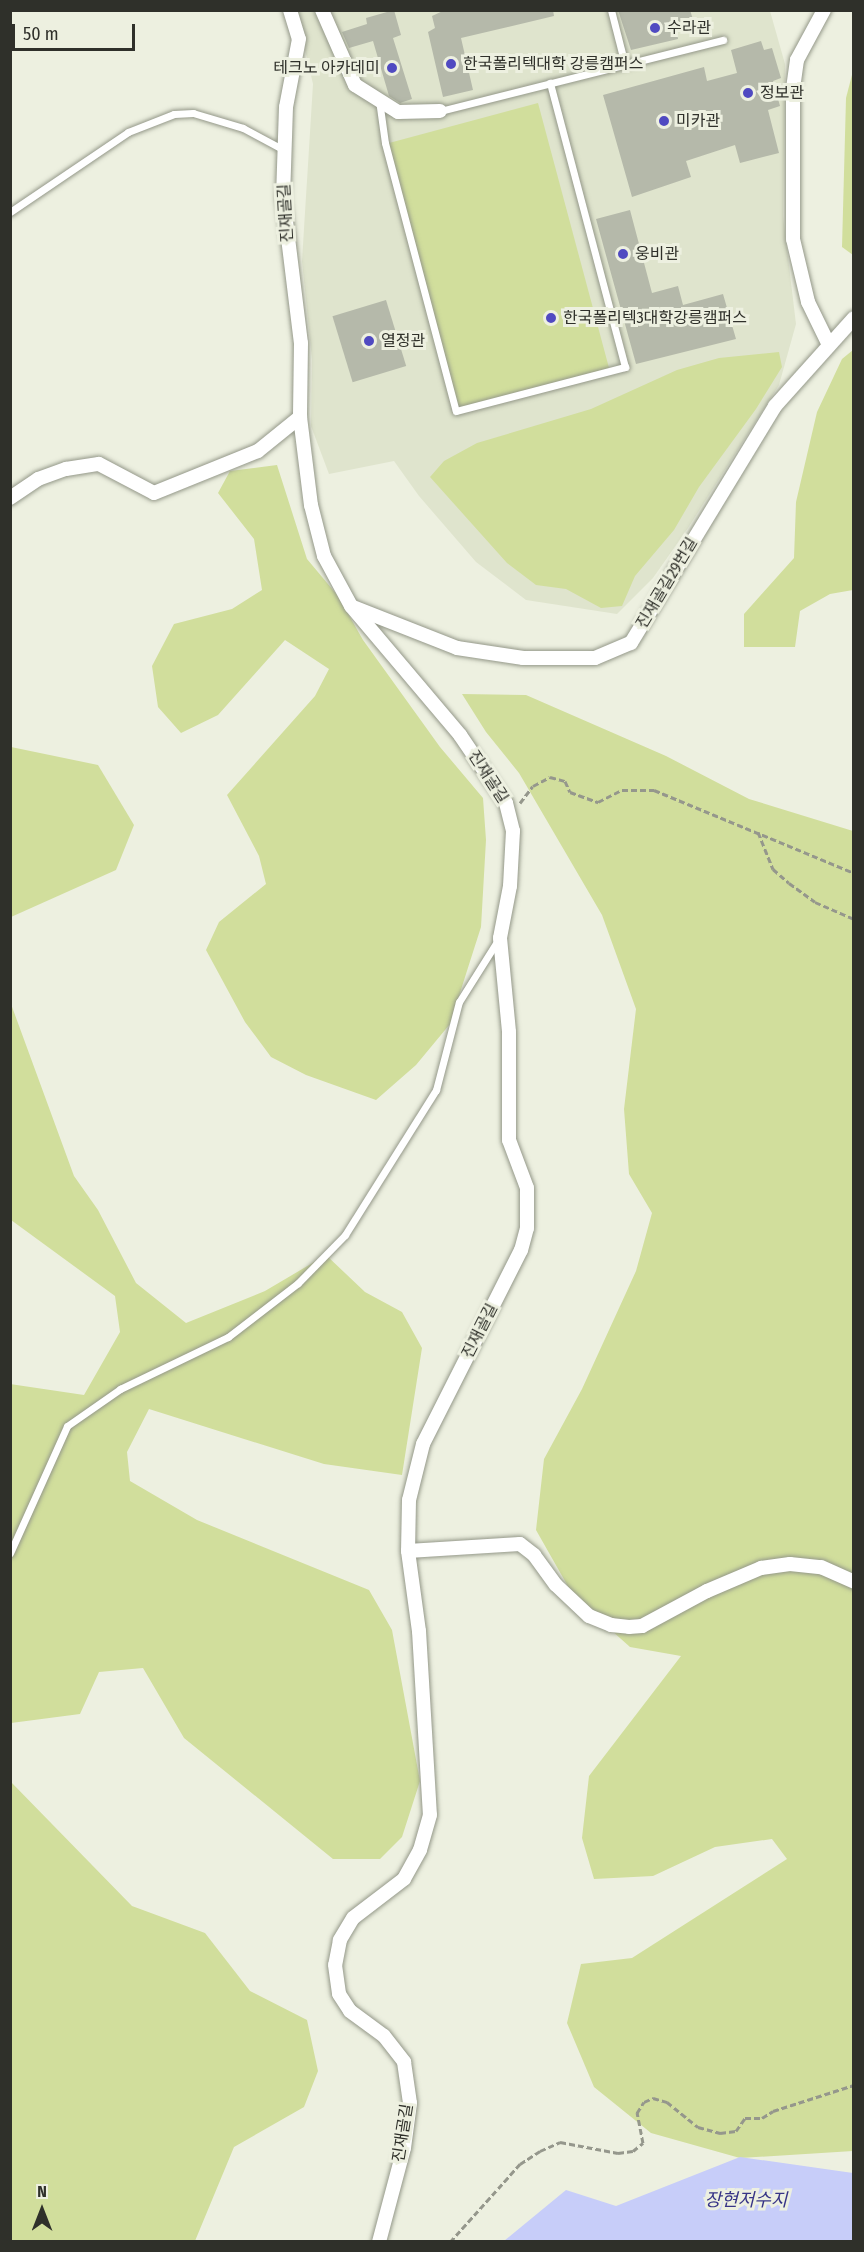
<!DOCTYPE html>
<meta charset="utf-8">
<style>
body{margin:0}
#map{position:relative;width:864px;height:2252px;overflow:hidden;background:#edf0e0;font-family:"Fira Sans Condensed","Noto Sans KR",sans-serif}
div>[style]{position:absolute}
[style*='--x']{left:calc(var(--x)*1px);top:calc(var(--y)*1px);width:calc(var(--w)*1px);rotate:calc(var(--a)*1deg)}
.built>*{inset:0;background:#dfe4cd}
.green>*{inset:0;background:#d1de9c;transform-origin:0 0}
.water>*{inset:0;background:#c7cdf9}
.building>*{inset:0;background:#b5b9aa;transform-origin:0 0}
.path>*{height:3px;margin-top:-1.5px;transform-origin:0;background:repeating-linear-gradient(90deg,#95978c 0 6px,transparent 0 9px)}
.roads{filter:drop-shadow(0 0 2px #949889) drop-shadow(0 0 2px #949889)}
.service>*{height:7px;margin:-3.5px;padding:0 3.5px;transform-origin:3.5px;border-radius:3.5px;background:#fff}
.minor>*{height:14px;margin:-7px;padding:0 7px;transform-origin:7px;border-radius:7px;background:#fff}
.dots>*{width:16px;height:16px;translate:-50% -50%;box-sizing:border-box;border:3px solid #edf0e0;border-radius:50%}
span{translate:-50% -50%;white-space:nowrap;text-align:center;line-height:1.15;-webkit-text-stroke:6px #edf0e0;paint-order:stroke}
.poi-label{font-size:16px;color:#2f302a}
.left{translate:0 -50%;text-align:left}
.right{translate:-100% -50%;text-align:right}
.street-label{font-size:16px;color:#2f302a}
.water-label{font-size:18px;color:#373486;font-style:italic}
.frame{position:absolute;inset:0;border:12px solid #2f302a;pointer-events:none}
.north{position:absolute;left:12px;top:2180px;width:60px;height:60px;-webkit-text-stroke:4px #edf0e0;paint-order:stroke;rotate:0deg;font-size:16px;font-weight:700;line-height:24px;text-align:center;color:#2f302a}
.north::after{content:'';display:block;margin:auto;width:21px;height:27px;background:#2f302a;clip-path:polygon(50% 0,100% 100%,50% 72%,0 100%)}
.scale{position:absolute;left:12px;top:24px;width:123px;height:27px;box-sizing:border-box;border:3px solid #2f302a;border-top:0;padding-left:8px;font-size:18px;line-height:21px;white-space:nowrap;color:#2f302a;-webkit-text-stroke:4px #edf0e0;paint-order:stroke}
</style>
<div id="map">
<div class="built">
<div style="clip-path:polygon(296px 11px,770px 11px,785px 64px,783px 216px,796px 324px,779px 385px,688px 528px,653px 578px,617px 614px,526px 600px,476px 562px,419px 496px,394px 461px,329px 474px,311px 426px,312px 359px,302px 261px,313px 84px)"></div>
</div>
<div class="green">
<div style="clip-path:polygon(853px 71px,854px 255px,853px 255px,842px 247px,846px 98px)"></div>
<div style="left:538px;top:103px;width:276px;height:158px;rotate:75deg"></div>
<div style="clip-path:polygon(853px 350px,853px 590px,830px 594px,800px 611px,795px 647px,744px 647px,744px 614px,794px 558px,796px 502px,817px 412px,842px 359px)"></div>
<div style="clip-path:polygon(779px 352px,782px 367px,756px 409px,699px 487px,674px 530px,635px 576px,622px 606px,601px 608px,566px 589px,536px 585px,507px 563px,430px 477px,444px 461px,477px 443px,591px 409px,677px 370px,719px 358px)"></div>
<div style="clip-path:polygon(277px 465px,307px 559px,338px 596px,363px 640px,440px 747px,483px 798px,486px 840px,481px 927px,450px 1024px,416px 1065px,376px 1100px,306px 1075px,271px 1057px,245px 1022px,206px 950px,219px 922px,266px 884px,259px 856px,227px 795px,315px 696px,329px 669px,285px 640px,218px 715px,181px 733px,158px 707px,152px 666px,174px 624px,232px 609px,262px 590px,254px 539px,218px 493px,230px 471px)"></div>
<div style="clip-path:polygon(462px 694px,526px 695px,666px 756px,749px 799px,853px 831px,853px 2151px,740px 2158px,651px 2133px,594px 2087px,567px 2023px,581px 1964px,632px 1958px,787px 1859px,772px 1839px,715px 1847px,653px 1876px,594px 1879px,582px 1838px,589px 1776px,681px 1656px,630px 1647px,574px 1597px,536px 1530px,544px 1459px,582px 1389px,636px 1271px,652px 1213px,629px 1174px,624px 1109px,636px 1009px,602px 915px,519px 773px,486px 732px)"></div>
<div style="clip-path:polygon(11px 747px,98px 765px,134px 825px,116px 870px,11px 917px)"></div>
<div style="clip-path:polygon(11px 1004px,74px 1176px,98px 1210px,136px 1283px,186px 1323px,265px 1291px,326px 1255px,365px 1292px,402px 1312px,422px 1348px,402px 1475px,324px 1464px,149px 1409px,127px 1452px,130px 1481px,197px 1520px,369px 1590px,392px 1630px,420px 1781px,402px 1837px,380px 1859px,333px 1859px,184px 1738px,143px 1668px,99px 1672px,80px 1714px,11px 1723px,10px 1384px,84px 1395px,120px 1332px,115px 1296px,11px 1220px)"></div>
<div style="clip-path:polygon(11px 1782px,132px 1906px,205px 1933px,250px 1991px,307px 2020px,318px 2071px,304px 2107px,234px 2147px,195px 2241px,11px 2241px)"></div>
</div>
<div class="water">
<div style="clip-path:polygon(740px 2157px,853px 2173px,853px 2241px,504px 2241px,566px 2190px,616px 2206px)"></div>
</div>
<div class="building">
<div style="clip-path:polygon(394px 10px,401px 35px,393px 38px,412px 99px,400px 103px,389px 96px,373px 41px,349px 48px,342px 32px,367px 24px,366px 18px)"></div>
<div style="clip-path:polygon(445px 10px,553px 10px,554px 16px,461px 38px,473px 90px,443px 97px,428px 32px,435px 28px,432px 16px)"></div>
<div style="clip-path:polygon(618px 10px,690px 10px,695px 26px,677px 31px,678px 39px,631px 50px)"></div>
<div style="clip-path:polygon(761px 41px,764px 50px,772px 48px,781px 78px,773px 81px,780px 106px,768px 110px,779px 153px,740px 163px,735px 145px,686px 161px,691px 177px,632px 197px,603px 95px,704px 67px,707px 81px,737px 73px,731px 50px)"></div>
<div style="clip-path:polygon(630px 210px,652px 293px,678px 286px,683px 305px,723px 294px,736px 339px,636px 364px,596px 219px)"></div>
<div style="left:386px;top:300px;width:69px;height:56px;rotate:73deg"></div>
</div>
<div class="path">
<div style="--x:520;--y:803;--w:21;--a:-53"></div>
<div style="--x:533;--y:786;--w:19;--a:-28"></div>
<div style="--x:550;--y:777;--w:16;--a:15"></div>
<div style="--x:565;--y:781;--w:12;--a:66"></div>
<div style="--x:570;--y:792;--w:30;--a:20"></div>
<div style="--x:598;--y:802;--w:27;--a:-27"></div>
<div style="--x:622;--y:790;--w:32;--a:0"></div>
<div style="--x:654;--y:790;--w:217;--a:22.5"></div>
<div style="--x:758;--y:832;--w:40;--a:68"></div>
<div style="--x:773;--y:869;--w:21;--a:41"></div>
<div style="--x:789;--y:883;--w:32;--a:36"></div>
<div style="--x:815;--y:902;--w:43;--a:23.6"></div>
<div style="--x:450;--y:2242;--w:105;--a:-48.1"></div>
<div style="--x:520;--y:2164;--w:24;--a:-33"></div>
<div style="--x:540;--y:2151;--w:22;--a:-24"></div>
<div style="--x:560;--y:2142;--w:59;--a:10.7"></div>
<div style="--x:618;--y:2153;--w:15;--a:-8"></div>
<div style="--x:633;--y:2151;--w:13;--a:-39"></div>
<div style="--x:643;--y:2143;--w:31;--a:-101"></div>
<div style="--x:637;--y:2113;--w:13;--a:-58"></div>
<div style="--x:644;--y:2102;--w:10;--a:-24"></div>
<div style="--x:653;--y:2098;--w:15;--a:16"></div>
<div style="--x:667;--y:2102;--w:40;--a:39"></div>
<div style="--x:698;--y:2127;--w:23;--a:15"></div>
<div style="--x:720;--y:2133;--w:16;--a:-7"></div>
<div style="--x:736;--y:2131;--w:16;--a:-55"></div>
<div style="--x:745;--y:2118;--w:17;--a:0"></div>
<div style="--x:762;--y:2118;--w:13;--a:-32"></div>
<div style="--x:773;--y:2111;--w:85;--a:-17.8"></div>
</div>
<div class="roads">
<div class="service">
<div style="--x:611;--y:10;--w:57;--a:75.7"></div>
<div style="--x:379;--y:100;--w:43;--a:82.1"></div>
<div style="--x:385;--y:143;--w:277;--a:75.2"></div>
<div style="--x:456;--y:411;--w:175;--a:-14.6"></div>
<div style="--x:625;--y:367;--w:294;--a:-104.8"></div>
<div style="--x:440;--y:111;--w:292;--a:-14.1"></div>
<div style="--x:10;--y:212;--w:143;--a:-34.1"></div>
<div style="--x:128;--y:132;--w:49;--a:-21.4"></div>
<div style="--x:174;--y:114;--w:19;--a:-3"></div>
<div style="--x:193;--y:113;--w:52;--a:16.7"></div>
<div style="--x:243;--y:128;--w:47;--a:28.2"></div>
<div style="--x:10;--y:1553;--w:139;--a:-65.8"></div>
<div style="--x:67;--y:1426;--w:65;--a:-34.9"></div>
<div style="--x:120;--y:1389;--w:120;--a:-25.7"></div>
<div style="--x:228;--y:1337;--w:88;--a:-37.6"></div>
<div style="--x:298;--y:1283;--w:67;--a:-45.6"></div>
<div style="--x:345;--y:1235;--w:171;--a:-57.9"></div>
<div style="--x:436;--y:1090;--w:91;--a:-75.4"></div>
<div style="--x:459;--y:1002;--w:73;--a:-57.8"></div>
</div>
<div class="minor">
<div style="--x:290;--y:10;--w:30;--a:73"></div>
<div style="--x:299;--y:39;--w:69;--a:100.8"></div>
<div style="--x:286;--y:107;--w:90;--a:91.9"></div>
<div style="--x:283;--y:197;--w:147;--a:83"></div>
<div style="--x:301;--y:343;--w:74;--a:90.8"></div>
<div style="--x:300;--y:417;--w:89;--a:82.9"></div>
<div style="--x:311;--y:505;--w:53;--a:75.7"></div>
<div style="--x:324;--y:556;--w:57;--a:61.6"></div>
<div style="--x:351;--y:606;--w:169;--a:49.8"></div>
<div style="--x:460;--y:735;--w:82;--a:55.9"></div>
<div style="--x:506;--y:803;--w:29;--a:76"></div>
<div style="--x:513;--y:831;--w:55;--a:93.1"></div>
<div style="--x:510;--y:886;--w:53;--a:100.9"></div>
<div style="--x:500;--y:938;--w:94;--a:84.5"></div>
<div style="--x:509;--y:1032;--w:108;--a:90"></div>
<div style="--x:509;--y:1140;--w:51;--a:69.4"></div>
<div style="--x:527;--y:1188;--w:40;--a:90"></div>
<div style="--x:527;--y:1228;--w:23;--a:105"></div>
<div style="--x:521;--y:1250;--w:217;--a:116.8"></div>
<div style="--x:423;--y:1444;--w:58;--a:104"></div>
<div style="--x:409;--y:1500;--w:51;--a:91.1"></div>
<div style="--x:408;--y:1551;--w:81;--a:82.2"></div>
<div style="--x:419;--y:1631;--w:184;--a:86.6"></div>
<div style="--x:430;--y:1815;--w:36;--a:106"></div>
<div style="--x:420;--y:1850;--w:33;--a:119"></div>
<div style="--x:404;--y:1879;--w:64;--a:142.6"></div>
<div style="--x:353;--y:1918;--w:26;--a:121"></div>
<div style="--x:340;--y:1940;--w:25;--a:101"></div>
<div style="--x:335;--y:1965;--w:29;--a:82"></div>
<div style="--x:339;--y:1994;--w:20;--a:57"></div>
<div style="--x:350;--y:2011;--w:42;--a:36.3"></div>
<div style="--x:384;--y:2036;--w:33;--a:52"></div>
<div style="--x:404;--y:2062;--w:41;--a:81.7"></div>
<div style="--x:410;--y:2103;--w:45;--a:97.6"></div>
<div style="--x:404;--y:2148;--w:97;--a:104.9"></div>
<div style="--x:322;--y:10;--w:82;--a:66.3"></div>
<div style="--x:355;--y:85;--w:51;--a:32.1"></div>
<div style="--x:398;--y:112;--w:42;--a:-1.4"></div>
<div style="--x:824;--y:10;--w:57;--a:118.4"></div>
<div style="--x:797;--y:60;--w:30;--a:98"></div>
<div style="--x:793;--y:90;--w:149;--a:90"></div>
<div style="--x:793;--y:239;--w:65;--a:76.6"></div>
<div style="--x:808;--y:302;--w:48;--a:64"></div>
<div style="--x:10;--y:498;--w:34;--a:-34"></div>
<div style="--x:38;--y:479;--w:30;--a:-20"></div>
<div style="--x:66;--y:469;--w:33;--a:-9"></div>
<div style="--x:99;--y:464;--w:62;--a:27.8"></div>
<div style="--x:154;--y:493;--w:112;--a:-22"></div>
<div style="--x:258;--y:451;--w:54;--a:-39"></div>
<div style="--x:353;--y:607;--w:112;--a:21.5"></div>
<div style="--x:457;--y:648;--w:67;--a:8.6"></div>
<div style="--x:523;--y:658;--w:72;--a:0"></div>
<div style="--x:595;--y:658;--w:39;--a:-23"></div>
<div style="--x:631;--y:643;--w:277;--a:-58.7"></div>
<div style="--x:775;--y:406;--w:118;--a:-48.1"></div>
<div style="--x:408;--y:1551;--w:112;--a:-3.6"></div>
<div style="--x:520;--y:1544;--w:18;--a:38"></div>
<div style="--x:534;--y:1555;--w:37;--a:54"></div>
<div style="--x:556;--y:1585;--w:45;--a:43.2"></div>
<div style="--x:589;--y:1616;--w:24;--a:22"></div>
<div style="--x:611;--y:1625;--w:18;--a:6"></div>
<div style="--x:629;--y:1627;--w:13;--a:-4"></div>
<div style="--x:642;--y:1626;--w:74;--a:-28.3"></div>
<div style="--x:707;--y:1591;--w:59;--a:-23.1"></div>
<div style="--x:761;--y:1568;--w:29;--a:-8"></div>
<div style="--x:790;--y:1564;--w:31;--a:6"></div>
<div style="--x:821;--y:1567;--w:36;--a:24"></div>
</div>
</div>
<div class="dots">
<div style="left:655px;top:28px;background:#504ac1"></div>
<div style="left:451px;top:64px;background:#504ac1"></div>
<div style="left:392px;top:68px;background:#504ac1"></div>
<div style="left:748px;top:93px;background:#504ac1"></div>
<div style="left:664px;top:121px;background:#504ac1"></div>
<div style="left:623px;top:254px;background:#504ac1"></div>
<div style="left:551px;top:318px;background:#504ac1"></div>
<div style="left:369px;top:341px;background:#504ac1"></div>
</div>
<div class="poi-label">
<span class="left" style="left:667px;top:28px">수라관</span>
<span class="left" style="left:463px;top:64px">한국폴리텍대학 강릉캠퍼스</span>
<span class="right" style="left:380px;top:68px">테크노 아카데미</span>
<span class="left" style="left:760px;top:93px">정보관</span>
<span class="left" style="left:676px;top:121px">미카관</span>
<span class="left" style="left:635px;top:254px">웅비관</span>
<span class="left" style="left:563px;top:318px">한국폴리텍3대학강릉캠퍼스</span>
<span class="left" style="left:381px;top:341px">열정관</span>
</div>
<div class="street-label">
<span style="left:286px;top:213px;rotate:-93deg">진재골길</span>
<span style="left:667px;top:583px;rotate:-59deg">진재골길29번길</span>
<span style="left:488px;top:777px;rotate:57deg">진재골길</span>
<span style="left:480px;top:1331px;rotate:-63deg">진재골길</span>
<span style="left:403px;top:2133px;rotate:-81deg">진재골길</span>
</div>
<div class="water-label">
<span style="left:746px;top:2200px">장현저수지</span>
</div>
<div class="frame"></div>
<div class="north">N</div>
<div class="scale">50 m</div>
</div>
